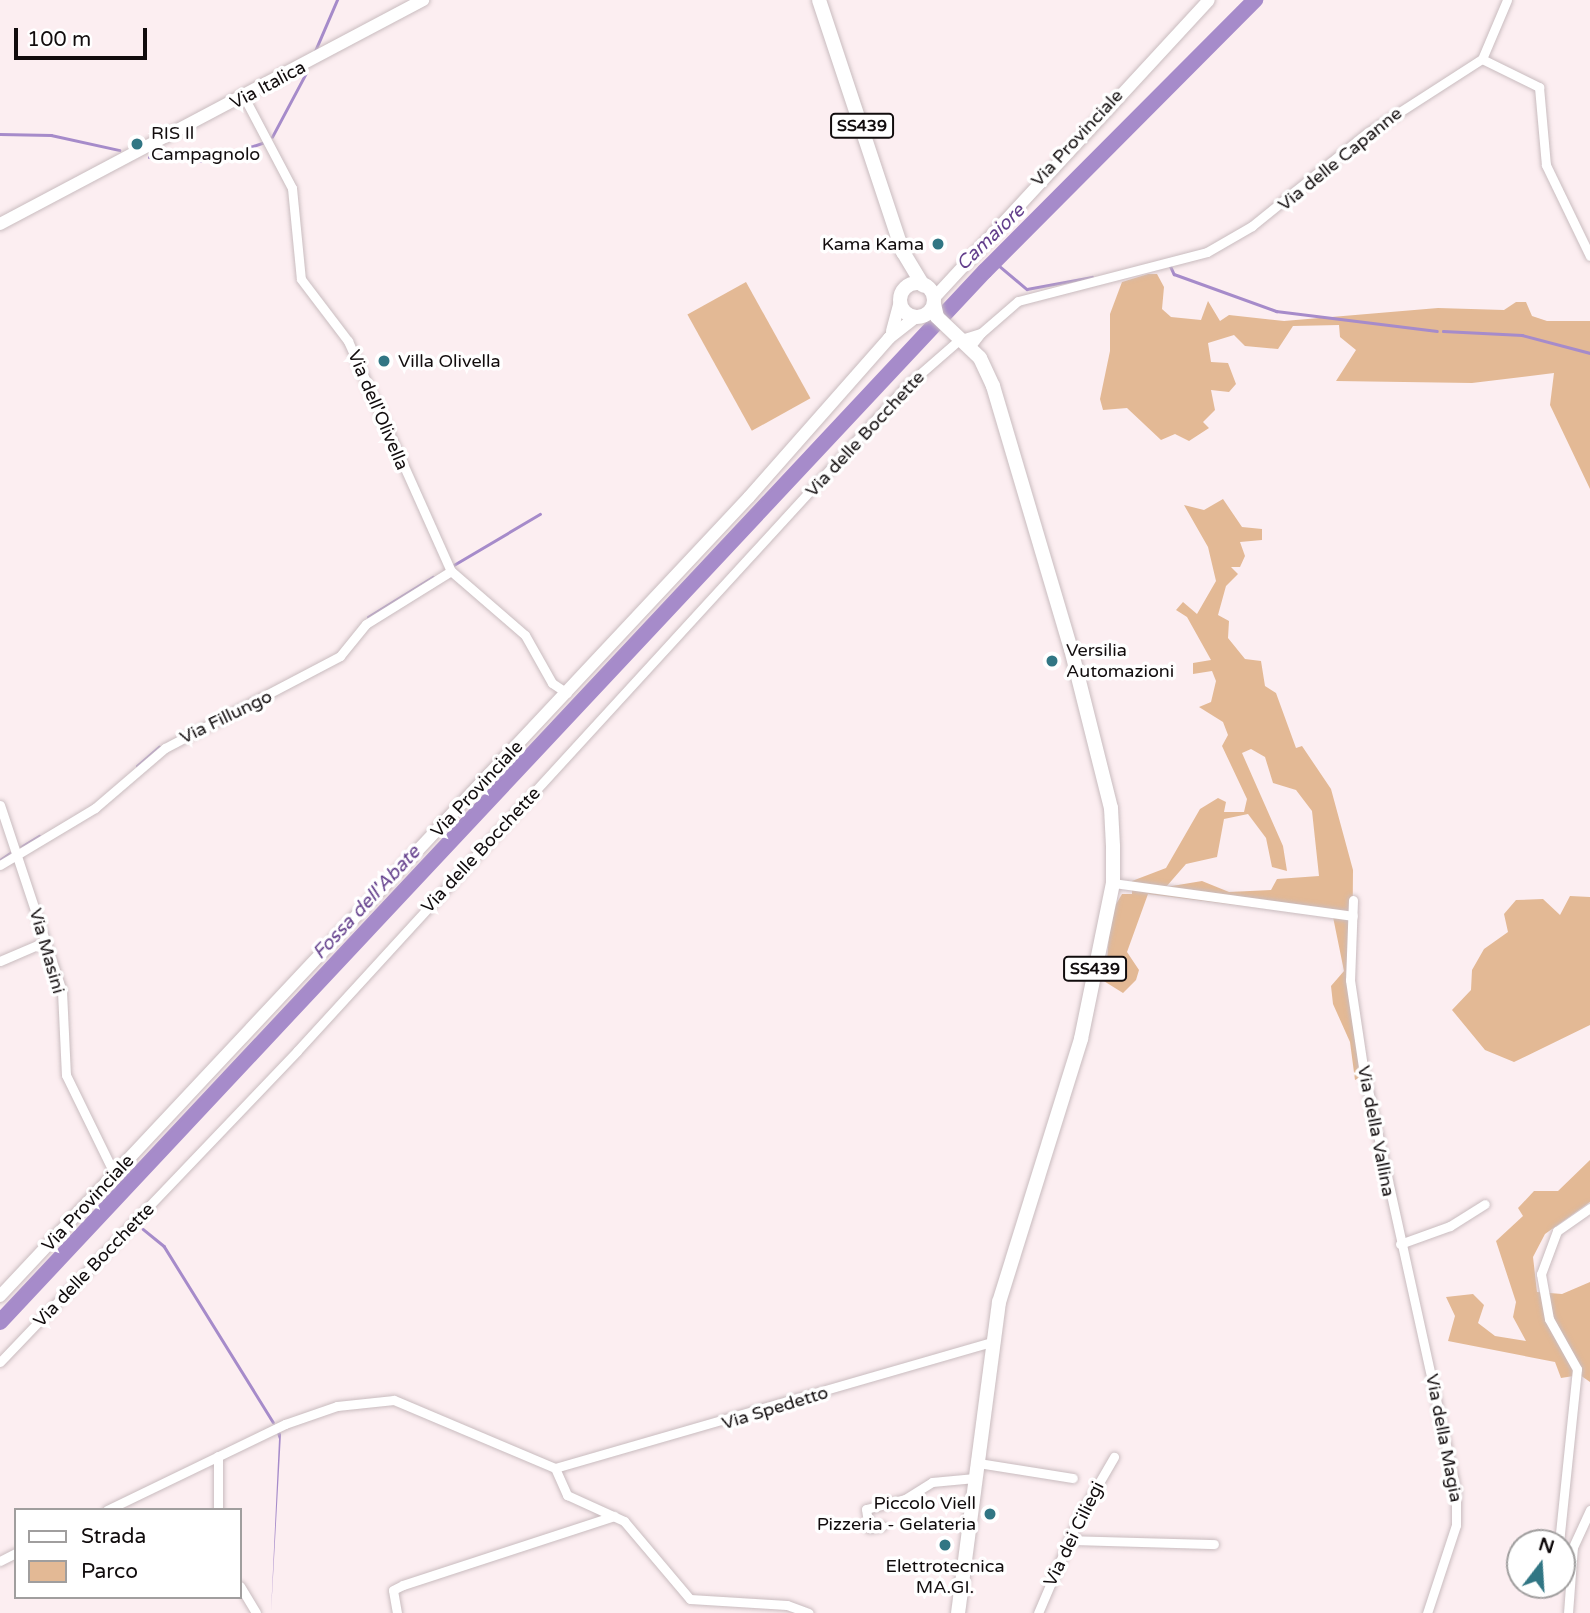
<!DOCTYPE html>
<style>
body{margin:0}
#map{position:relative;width:1590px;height:1613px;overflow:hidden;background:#fceef1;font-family:"Varela Round",sans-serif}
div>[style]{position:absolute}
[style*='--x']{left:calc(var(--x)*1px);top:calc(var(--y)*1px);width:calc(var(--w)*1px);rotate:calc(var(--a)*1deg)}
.green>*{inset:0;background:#e3b995;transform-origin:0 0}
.water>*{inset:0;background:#a68bca}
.stream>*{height:2.5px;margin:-1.25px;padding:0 1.25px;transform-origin:1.25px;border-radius:1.25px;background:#a68bca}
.river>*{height:16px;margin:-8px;padding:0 8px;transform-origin:8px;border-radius:8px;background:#a68bca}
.roads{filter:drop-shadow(0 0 2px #c9bcbf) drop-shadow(0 0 2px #c9bcbf)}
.minor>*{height:9px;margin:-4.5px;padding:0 4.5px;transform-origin:4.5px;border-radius:4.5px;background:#fff}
.secondary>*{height:12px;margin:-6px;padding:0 6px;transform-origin:6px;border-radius:6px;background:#fff}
.primary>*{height:14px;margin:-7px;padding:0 7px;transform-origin:7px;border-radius:7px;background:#fff}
.primary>.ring{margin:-7px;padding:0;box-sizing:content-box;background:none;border:14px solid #fff;border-radius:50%}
.dots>*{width:19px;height:19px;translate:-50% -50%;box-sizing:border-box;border:4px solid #fff;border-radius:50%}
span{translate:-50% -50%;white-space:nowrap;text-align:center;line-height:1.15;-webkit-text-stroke:7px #fff;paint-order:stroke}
.shield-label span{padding:2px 5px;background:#fff;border:2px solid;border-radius:5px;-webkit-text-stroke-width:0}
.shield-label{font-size:16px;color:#110c0d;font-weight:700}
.street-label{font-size:18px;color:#110c0d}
.poi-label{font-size:18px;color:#110c0d}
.left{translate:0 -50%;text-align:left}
.right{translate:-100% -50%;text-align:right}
.water-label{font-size:19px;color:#633f8c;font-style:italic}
.legend{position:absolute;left:14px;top:1508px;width:228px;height:91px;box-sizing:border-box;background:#fff;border:2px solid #a09e9e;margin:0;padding:9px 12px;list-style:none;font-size:21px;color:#110c0d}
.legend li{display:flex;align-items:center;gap:14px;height:35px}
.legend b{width:35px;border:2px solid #a09e9e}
.north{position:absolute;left:1506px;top:1529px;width:70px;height:70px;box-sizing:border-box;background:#fff;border:2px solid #a09e9e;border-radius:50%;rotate:17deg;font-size:19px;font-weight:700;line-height:28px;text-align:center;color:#110c0d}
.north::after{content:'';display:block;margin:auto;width:24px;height:32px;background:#317684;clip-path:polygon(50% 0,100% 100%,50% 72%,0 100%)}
.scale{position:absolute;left:14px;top:28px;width:133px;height:32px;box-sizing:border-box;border:4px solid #110c0d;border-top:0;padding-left:9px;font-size:21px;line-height:24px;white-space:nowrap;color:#110c0d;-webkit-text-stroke:5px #fff;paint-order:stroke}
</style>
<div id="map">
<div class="green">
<div style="clip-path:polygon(1148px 274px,1157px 274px,1164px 287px,1162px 309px,1171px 317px,1201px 320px,1208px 301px,1220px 321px,1229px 315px,1284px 321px,1438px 308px,1504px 310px,1516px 302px,1526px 302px,1532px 316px,1547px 321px,1590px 321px,1590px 489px,1550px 405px,1554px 373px,1472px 383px,1336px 381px,1356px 350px,1340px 337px,1339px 325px,1293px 326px,1278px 349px,1245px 346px,1234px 335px,1208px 343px,1211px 362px,1228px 363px,1236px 384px,1229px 392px,1211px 390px,1215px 410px,1203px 422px,1209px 428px,1189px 441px,1175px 434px,1161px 440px,1127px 408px,1103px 410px,1100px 399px,1110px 351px,1110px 314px,1122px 282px)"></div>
<div style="left:746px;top:282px;width:133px;height:67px;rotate:61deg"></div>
<div style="clip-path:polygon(evenodd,1223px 499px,1242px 527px,1262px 529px,1262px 540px,1240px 542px,1245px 556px,1240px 567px,1231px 567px,1238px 574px,1226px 586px,1218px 615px,1229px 621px,1228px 638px,1245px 659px,1261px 661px,1265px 686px,1276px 693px,1296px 748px,1302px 746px,1331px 789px,1353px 870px,1352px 980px,1367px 1073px,1355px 1080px,1350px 1042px,1333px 1004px,1331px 986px,1344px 971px,1333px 917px,1148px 894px,1127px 952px,1139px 970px,1136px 980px,1123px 993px,1099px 978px,1106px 971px,1111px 913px,1122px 894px,1132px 894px,1132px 881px,1166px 868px,1200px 809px,1218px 798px,1226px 802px,1224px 812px,1244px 812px,1247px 799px,1222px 746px,1228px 735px,1223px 722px,1199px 707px,1211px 702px,1216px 681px,1212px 671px,1193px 674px,1193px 663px,1211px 660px,1187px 617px,1176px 610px,1183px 602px,1197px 614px,1216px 581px,1208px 547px,1184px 505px,1204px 510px,1223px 499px,1251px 749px,1265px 757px,1273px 783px,1296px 790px,1312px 811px,1319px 876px,1277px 879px,1271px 890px,1229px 892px,1202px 881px,1166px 887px,1186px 864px,1217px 857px,1224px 819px,1248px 814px,1266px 838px,1272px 867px,1287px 871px,1283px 846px,1242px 753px,1251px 749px)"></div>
<div style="clip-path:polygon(1570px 896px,1590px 897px,1590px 1025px,1514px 1062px,1485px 1050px,1452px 1010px,1471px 990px,1472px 970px,1484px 949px,1508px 932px,1504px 914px,1516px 900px,1543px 899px,1560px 915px)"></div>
<div style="clip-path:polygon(1590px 1160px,1590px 1202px,1545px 1234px,1533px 1257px,1537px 1292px,1562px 1294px,1590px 1282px,1590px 1382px,1580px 1375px,1561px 1378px,1555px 1362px,1448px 1341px,1455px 1316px,1446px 1297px,1473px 1294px,1484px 1305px,1478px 1323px,1495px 1336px,1526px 1341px,1513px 1317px,1516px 1302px,1496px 1241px,1523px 1216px,1518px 1208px,1534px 1191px,1558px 1191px)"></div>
</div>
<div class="water">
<div style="clip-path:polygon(273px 1422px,281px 1434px,271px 1613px,279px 1439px)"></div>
</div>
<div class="stream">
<div style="--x:315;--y:51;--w:56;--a:-66.7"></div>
<div style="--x:0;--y:134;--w:51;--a:1.1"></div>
<div style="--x:51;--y:135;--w:70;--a:12.4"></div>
<div style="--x:272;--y:137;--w:72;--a:-62"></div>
<div style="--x:149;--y:157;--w:60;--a:3.8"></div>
<div style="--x:209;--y:161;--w:59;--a:-18.7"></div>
<div style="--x:997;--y:264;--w:39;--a:40"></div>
<div style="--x:1027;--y:289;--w:66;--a:-10.5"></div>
<div style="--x:1170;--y:265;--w:10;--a:66"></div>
<div style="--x:1174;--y:274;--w:109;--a:19.9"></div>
<div style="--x:1276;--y:311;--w:162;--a:7.1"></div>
<div style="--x:1443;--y:331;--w:79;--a:2.9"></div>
<div style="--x:1522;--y:335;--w:70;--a:14.8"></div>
<div style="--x:452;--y:566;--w:102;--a:-30.6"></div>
<div style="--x:368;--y:617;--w:76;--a:-31.6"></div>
<div style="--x:178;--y:735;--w:17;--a:-24"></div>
<div style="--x:137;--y:766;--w:29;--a:-41"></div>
<div style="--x:21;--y:847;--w:21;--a:-31"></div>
<div style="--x:0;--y:860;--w:14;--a:-34"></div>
<div style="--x:143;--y:1229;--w:27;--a:39"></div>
<div style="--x:164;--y:1246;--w:207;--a:58.2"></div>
</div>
<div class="river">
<div style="--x:0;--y:1322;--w:1440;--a:-46.86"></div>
<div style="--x:985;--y:271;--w:383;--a:-45.1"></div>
</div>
<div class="roads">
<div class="minor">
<div style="--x:1482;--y:59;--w:64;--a:26.2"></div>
<div style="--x:1539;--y:87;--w:78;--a:84.9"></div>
<div style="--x:1546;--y:165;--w:101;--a:64.2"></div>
<div style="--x:244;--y:97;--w:103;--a:62.2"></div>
<div style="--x:292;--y:188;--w:91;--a:84.4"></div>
<div style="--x:301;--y:279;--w:78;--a:52.8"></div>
<div style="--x:348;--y:341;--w:252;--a:65.9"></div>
<div style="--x:451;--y:571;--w:98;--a:40.9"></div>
<div style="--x:525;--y:635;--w:55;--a:60.6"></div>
<div style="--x:552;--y:683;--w:18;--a:34"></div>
<div style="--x:981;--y:333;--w:49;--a:-40.9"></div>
<div style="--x:1018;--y:301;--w:195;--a:-14.5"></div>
<div style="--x:1207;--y:252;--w:52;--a:-30"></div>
<div style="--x:1252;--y:226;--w:148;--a:-39"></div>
<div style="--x:1367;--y:133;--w:137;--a:-32.8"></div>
<div style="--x:1482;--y:59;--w:64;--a:-67"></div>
<div style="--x:961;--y:339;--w:21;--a:-17"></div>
<div style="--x:981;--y:333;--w:18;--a:128"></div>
<div style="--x:0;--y:805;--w:196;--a:71.6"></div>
<div style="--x:62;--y:991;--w:84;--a:87.3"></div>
<div style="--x:66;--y:1075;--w:111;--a:63.9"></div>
<div style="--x:0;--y:865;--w:111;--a:-31"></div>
<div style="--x:95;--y:808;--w:92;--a:-40.6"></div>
<div style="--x:165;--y:748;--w:198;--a:-27.7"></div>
<div style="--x:340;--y:656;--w:41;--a:-50.9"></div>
<div style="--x:366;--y:624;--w:100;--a:-31.9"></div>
<div style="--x:1113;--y:883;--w:242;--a:7.8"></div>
<div style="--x:1353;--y:900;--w:80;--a:92.1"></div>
<div style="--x:1350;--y:980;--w:88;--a:81.5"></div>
<div style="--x:1363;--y:1067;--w:434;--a:77.6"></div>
<div style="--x:1456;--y:1491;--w:34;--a:90"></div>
<div style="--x:1456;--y:1525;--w:93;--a:108.2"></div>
<div style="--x:0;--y:961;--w:46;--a:-23.2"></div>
<div style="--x:1400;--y:1244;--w:53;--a:-19.8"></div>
<div style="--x:1450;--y:1226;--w:41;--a:-32.2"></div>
<div style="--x:0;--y:1362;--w:430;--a:-46.3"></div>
<div style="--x:297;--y:1051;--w:900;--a:-47.52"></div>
<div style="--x:905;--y:387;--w:73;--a:-41.1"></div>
<div style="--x:218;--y:1456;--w:54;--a:90"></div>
<div style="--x:978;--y:1463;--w:96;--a:9"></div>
<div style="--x:555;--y:1468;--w:457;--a:-16.1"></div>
<div style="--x:555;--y:1468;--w:30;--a:66"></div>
<div style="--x:567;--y:1495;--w:63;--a:24.5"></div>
<div style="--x:624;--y:1521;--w:102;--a:49.8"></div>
<div style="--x:690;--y:1599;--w:97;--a:3.5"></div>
<div style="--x:787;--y:1605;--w:23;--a:20"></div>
<div style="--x:107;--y:1510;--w:198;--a:-25.8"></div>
<div style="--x:285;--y:1424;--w:55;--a:-19.1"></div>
<div style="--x:337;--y:1406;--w:57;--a:-6"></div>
<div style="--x:394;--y:1400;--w:175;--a:22.9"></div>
<div style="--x:882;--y:1526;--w:13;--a:171"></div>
<div style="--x:869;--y:1528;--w:19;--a:-99"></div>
<div style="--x:866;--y:1509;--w:40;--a:-14.4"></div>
<div style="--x:905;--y:1499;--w:32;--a:-32"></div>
<div style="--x:932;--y:1482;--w:43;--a:-5.3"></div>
<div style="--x:1069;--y:1540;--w:145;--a:1.6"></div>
<div style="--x:1559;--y:1543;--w:175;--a:-84.1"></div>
<div style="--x:1577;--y:1369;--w:57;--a:-119.2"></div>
<div style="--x:1549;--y:1319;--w:46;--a:-100.1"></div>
<div style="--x:1541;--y:1274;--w:46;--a:-69.6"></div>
<div style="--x:1557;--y:1231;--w:40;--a:-34.9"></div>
<div style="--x:0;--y:1561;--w:18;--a:-27"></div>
<div style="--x:240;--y:1586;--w:31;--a:59"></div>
<div style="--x:397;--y:1613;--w:23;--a:-100"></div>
<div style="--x:393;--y:1590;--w:11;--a:-27"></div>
<div style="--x:403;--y:1585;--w:222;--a:-18.1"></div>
<div style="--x:1038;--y:1613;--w:102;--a:-66.9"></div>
<div style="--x:1078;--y:1519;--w:72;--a:-59.9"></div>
<div style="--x:1568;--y:1613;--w:66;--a:-85.7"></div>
<div style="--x:1573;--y:1547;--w:41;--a:-65.3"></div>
</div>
<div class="secondary">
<div style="--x:0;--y:224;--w:479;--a:-27.9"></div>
<div style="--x:934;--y:298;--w:405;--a:-47.3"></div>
<div style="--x:892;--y:331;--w:30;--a:-75"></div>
<div style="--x:0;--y:1296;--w:1095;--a:-46.85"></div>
<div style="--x:749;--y:497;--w:212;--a:-48.6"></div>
<div style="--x:889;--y:338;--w:34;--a:-38"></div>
</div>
<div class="primary">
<div style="--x:819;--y:0;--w:266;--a:71.6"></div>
<div style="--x:903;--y:252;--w:39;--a:59"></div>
<div class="ring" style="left:900px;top:283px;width:20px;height:20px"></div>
<div style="--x:934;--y:304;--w:13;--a:77"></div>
<div style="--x:937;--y:317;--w:59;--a:43.6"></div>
<div style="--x:980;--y:358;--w:31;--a:65"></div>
<div style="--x:993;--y:386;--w:274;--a:73.5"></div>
<div style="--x:1071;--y:649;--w:164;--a:75.9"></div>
<div style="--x:1111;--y:808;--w:38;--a:87"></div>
<div style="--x:1113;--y:846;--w:37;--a:90"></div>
<div style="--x:1113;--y:883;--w:159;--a:101.6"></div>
<div style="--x:1081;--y:1039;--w:275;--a:107.3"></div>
<div style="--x:999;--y:1302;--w:314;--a:97.5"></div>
</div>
</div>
<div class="dots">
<div style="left:137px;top:144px;background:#317684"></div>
<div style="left:938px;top:244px;background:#317684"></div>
<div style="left:384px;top:361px;background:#317684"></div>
<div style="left:1052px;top:661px;background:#317684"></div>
<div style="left:990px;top:1514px;background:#317684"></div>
<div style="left:945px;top:1545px;background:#317684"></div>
</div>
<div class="shield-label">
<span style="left:862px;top:126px">SS439</span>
<span style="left:1095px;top:969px">SS439</span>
</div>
<div class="street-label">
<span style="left:268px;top:85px;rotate:-28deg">Via Italica</span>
<span style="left:1077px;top:138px;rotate:-47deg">Via Provinciale</span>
<span style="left:1340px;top:159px;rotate:-39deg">Via delle Capanne</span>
<span style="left:378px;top:410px;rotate:67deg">Via dell'Olivella</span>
<span style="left:865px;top:434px;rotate:-47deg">Via delle Bocchette</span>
<span style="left:226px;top:717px;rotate:-26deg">Via Fillungo</span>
<span style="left:477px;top:789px;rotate:-47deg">Via Provinciale</span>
<span style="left:481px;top:850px;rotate:-47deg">Via delle Bocchette</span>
<span style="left:47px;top:951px;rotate:74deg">Via Masini</span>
<span style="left:1376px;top:1131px;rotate:79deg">Via della Vallina</span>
<span style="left:88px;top:1203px;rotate:-47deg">Via Provinciale</span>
<span style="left:94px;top:1265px;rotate:-46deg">Via delle Bocchette</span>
<span style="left:775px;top:1408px;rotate:-17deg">Via Spedetto</span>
<span style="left:1444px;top:1438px;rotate:79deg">Via della Magia</span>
<span style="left:1074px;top:1534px;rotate:-64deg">Via dei Ciliegi</span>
</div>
<div class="poi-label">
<span class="left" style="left:151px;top:144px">RIS Il<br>Campagnolo</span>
<span class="right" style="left:924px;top:244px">Kama Kama</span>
<span class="left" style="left:398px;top:361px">Villa Olivella</span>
<span class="left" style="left:1066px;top:661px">Versilia<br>Automazioni</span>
<span class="right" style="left:976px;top:1514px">Piccolo Viell<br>Pizzeria - Gelateria</span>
<span style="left:945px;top:1577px">Elettrotecnica<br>MA.GI.</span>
</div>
<div class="water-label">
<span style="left:991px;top:238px;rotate:-44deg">Camaiore</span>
<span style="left:367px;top:903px;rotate:-47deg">Fossa dell'Abate</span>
</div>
<ul class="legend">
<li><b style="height:9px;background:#fff"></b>Strada</li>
<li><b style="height:19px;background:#e3b995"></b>Parco</li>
</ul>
<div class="north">N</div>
<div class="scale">100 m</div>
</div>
